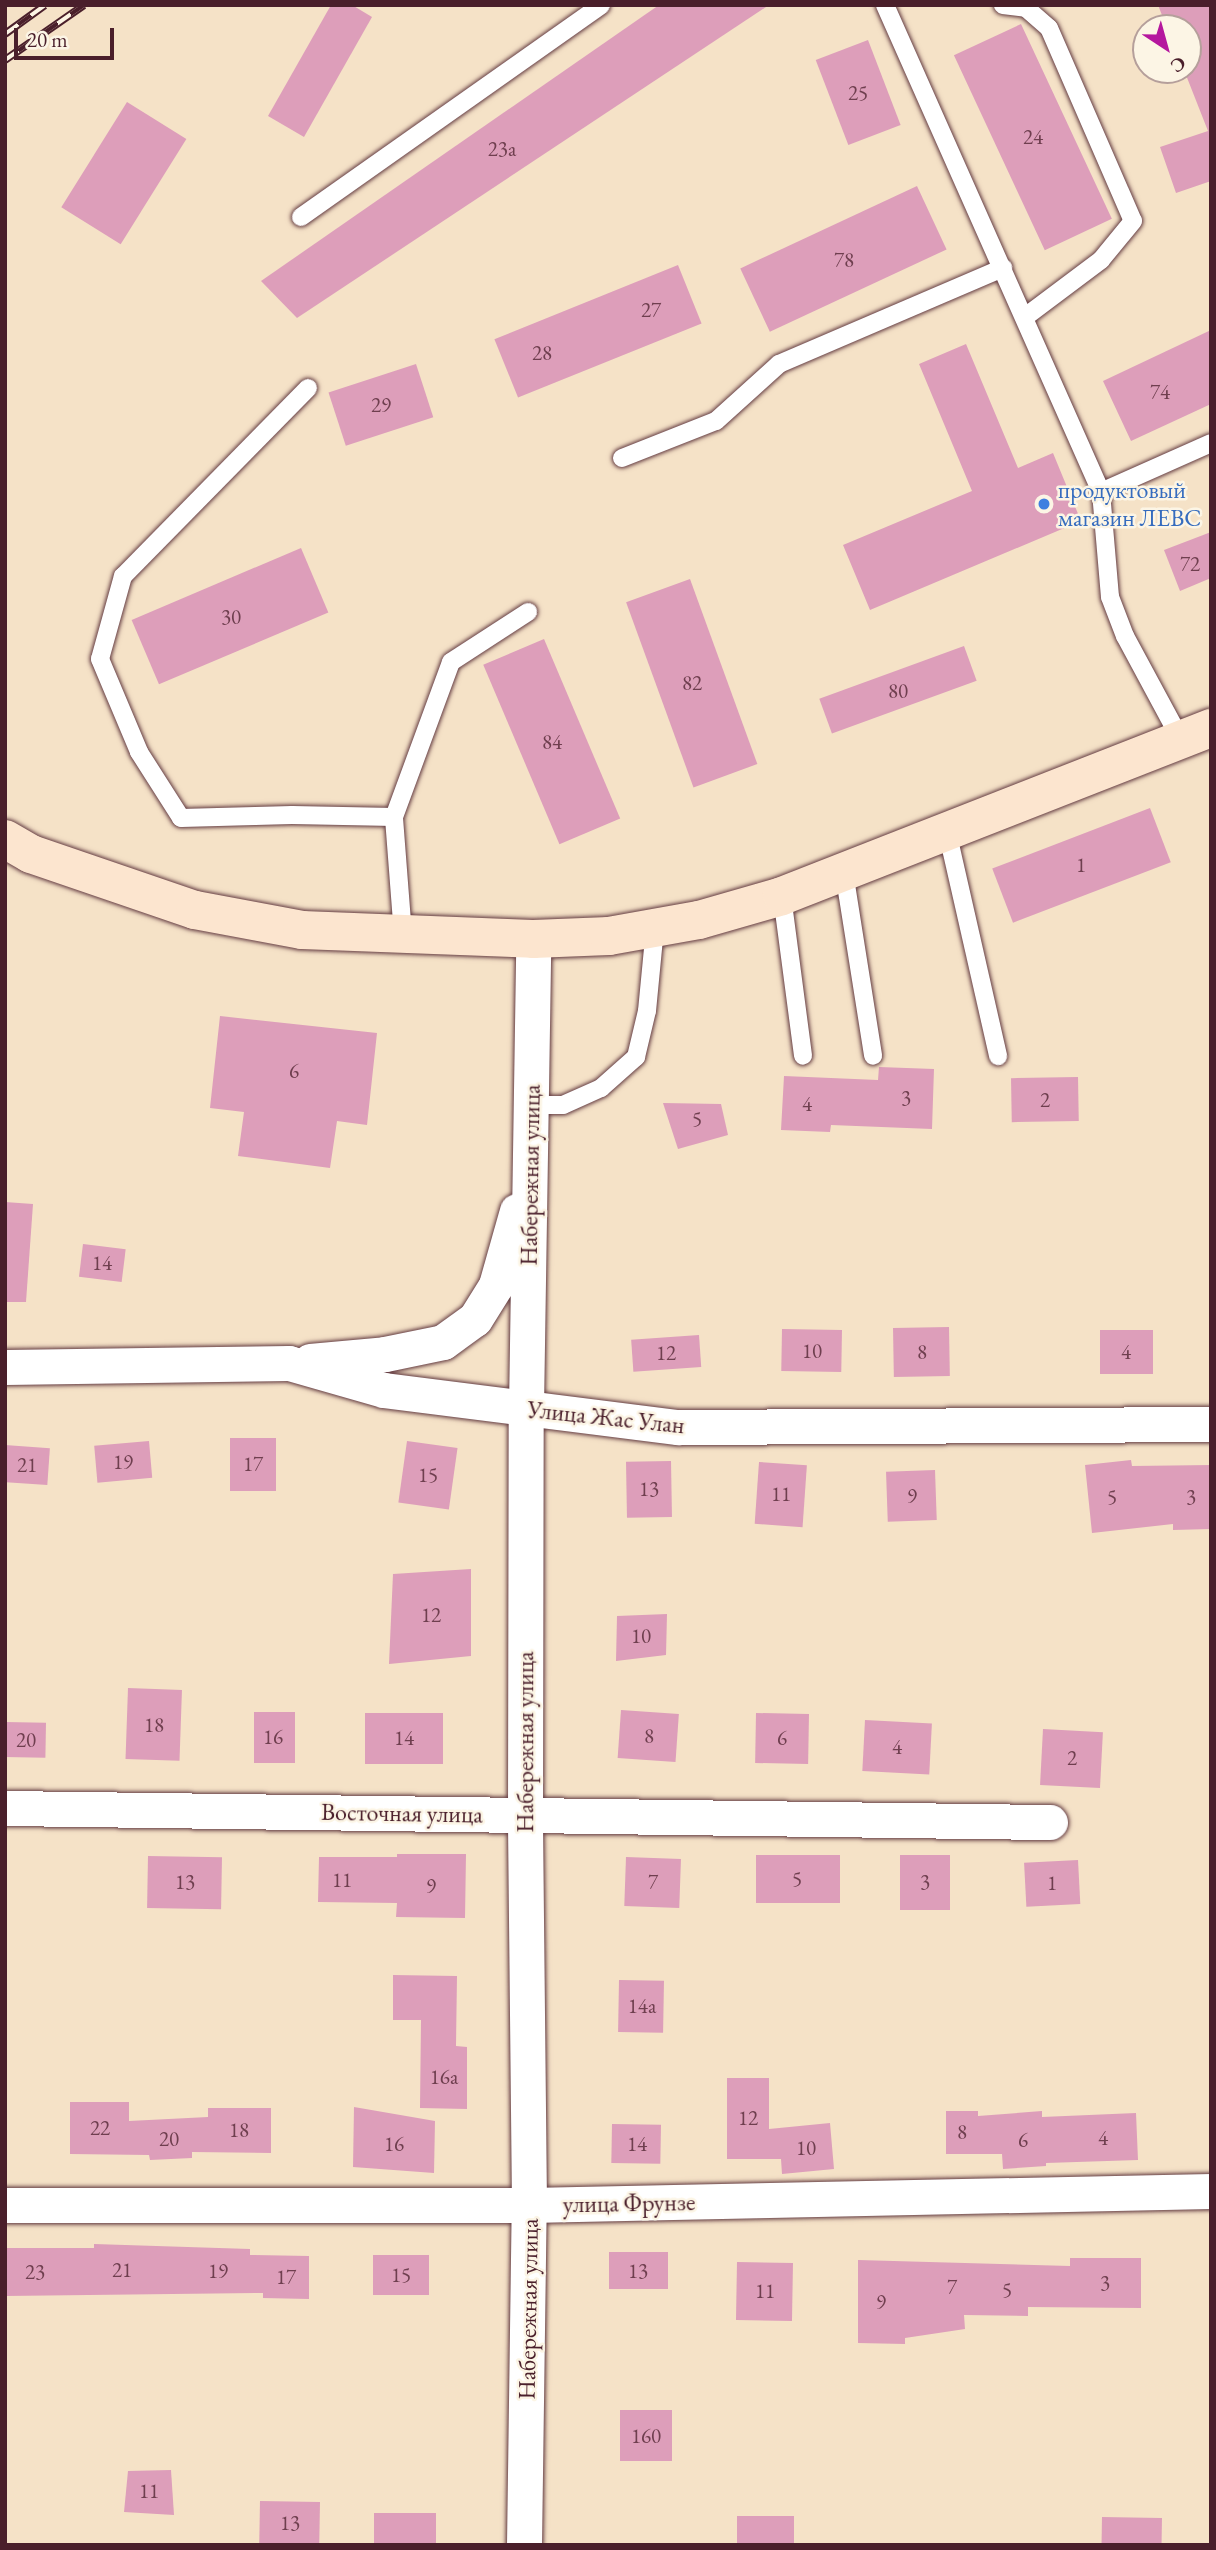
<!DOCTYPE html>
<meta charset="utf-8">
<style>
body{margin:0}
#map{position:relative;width:1216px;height:2550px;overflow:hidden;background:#f5e2c7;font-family:"EB Garamond",serif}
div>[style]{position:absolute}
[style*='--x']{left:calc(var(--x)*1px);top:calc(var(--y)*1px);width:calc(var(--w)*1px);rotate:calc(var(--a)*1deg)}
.building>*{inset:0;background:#dd9eba;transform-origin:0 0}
.roads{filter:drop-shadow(0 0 2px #643c42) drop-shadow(0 0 2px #643c42)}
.lane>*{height:18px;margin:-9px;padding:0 9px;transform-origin:9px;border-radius:9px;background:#fff}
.street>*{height:35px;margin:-17.5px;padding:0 17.5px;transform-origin:17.5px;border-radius:17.5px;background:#fff}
.secondary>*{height:38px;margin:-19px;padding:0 19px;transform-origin:19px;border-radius:19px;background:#fce5cf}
.rail>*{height:8px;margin-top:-4px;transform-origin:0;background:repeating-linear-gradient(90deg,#fcf5e5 0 16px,#4a1f2b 0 32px);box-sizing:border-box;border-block:2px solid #4a1f2b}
.dots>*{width:19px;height:19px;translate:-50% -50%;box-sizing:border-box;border:4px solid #fcf5e5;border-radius:50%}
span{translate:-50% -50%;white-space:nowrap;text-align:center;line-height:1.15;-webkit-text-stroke:5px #fcf5e5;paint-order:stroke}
.number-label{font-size:21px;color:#6f3f4f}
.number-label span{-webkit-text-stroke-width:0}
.shop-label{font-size:24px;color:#366cbe}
.left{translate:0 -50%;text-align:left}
.street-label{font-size:24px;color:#4a1f2b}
.frame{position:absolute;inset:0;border:7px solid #4a1f2b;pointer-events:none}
.north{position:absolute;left:1132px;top:14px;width:70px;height:70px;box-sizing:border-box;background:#fcf5e5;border:2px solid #b59f9b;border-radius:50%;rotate:144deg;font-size:19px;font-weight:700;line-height:28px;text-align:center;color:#4a1f2b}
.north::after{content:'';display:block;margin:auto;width:24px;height:32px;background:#b5179e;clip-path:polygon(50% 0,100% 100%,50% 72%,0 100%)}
.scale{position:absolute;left:14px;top:28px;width:100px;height:32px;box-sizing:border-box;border:4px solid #4a1f2b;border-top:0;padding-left:9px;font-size:21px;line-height:24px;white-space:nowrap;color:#4a1f2b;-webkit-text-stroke:5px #fcf5e5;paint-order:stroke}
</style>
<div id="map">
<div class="building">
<div style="clip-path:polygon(331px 5px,352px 5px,372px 17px,304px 137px,268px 116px)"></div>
<div style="clip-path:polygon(659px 5px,769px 5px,297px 318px,261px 281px)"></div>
<div style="clip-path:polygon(1158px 5px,1211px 5px,1211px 181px,1176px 193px,1160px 147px,1208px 131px,1184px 70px,1188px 70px,1188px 28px,1167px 28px)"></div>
<div style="left:1021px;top:24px;width:215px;height:74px;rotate:65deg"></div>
<div style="left:868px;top:40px;width:91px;height:56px;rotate:69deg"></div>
<div style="left:127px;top:102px;width:70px;height:124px;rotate:32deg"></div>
<div style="left:917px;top:186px;width:70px;height:195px;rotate:65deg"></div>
<div style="left:678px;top:265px;width:63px;height:198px;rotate:68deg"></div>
<div style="clip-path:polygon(1211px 330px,1211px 404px,1131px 441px,1103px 381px)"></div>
<div style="clip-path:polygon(966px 344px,1018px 468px,1053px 453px,1081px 521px,870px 610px,843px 545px,972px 491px,919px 364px)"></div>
<div style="left:416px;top:364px;width:56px;height:92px;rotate:72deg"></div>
<div style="clip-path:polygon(1211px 532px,1211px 578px,1180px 591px,1164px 550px)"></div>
<div style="left:301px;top:548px;width:70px;height:184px;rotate:67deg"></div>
<div style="left:690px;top:579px;width:197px;height:68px;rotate:70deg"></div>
<div style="left:544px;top:639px;width:195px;height:66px;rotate:67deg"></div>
<div style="left:964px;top:646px;width:37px;height:154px;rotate:70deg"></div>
<div style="left:1150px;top:808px;width:58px;height:169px;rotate:69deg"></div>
<div style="clip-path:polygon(220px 1016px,377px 1033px,367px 1125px,337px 1121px,330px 1168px,238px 1156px,244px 1112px,210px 1108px)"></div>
<div style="clip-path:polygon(879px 1067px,934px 1069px,932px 1129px,831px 1125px,830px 1132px,781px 1130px,784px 1076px,878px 1080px)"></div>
<div style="left:1078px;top:1077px;width:44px;height:67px;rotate:89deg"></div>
<div style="clip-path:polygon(663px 1103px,721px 1104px,728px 1135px,678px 1149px)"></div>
<div style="clip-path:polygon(5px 1202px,33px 1204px,26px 1302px,5px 1302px)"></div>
<div style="left:83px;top:1244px;width:43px;height:33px;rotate:7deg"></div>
<div style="left:949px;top:1327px;width:49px;height:56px;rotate:89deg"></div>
<div style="left:782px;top:1329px;width:60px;height:42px;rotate:1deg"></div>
<div style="left:1100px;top:1330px;width:53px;height:44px"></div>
<div style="left:699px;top:1335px;width:32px;height:68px;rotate:86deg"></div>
<div style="left:230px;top:1438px;width:46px;height:53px"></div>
<div style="left:149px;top:1441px;width:37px;height:55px;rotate:85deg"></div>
<div style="left:407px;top:1441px;width:51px;height:62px;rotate:8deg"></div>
<div style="left:5px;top:1445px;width:45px;height:37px;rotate:4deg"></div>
<div style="clip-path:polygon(1131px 1460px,1132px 1466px,1211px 1465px,1211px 1529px,1173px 1530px,1173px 1524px,1092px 1533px,1085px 1465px)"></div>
<div style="left:671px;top:1461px;width:56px;height:45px;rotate:89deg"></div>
<div style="left:759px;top:1462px;width:48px;height:62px;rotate:4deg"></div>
<div style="left:935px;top:1470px;width:50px;height:49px;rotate:88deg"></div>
<div style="clip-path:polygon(471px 1569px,471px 1656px,389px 1664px,393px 1574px)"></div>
<div style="clip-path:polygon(667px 1614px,666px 1655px,616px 1661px,617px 1616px)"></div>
<div style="left:128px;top:1688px;width:54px;height:71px;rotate:2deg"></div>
<div style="left:621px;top:1710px;width:58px;height:48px;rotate:4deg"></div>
<div style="left:254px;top:1712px;width:41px;height:51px"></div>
<div style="left:365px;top:1713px;width:78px;height:51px"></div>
<div style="left:756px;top:1713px;width:53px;height:50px;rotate:1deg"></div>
<div style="left:865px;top:1720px;width:67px;height:51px;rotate:3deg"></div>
<div style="left:5px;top:1722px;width:41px;height:35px;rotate:1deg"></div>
<div style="left:1043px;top:1729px;width:60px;height:56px;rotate:3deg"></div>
<div style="clip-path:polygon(397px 1854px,466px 1854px,465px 1918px,396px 1917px,397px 1903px,318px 1902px,319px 1857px,397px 1857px)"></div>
<div style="left:756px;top:1855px;width:84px;height:48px"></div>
<div style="left:900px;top:1855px;width:50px;height:55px"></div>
<div style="left:148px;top:1856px;width:74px;height:52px;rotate:1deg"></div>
<div style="left:626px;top:1857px;width:55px;height:49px;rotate:2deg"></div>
<div style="left:1078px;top:1860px;width:44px;height:54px;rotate:87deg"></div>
<div style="clip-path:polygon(393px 1975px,457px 1976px,456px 2046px,467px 2047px,467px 2109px,420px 2108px,421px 2020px,393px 2020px)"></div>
<div style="left:619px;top:1980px;width:45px;height:52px;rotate:1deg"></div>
<div style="clip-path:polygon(727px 2078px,769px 2078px,769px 2129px,830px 2123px,834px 2169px,782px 2174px,781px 2159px,727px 2159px)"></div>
<div style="clip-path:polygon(70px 2102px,129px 2102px,129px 2121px,208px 2117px,208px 2108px,271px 2108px,271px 2153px,192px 2152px,192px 2158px,150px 2160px,149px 2155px,70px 2154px)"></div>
<div style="clip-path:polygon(354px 2107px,435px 2121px,434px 2173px,353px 2167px)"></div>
<div style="clip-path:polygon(946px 2111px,978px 2111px,978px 2116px,1042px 2111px,1042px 2117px,1136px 2113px,1138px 2160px,1046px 2163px,1046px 2166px,1003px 2169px,1002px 2154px,946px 2154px)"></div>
<div style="left:612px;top:2124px;width:49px;height:39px;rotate:1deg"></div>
<div style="clip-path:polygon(94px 2244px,250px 2249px,250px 2255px,309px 2256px,309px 2299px,263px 2298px,263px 2293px,5px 2296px,5px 2248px,94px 2248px)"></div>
<div style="left:609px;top:2252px;width:59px;height:37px"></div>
<div style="left:373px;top:2255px;width:56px;height:40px"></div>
<div style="clip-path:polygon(1070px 2258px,1141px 2258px,1141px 2308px,1028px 2307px,1028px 2316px,964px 2315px,965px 2329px,905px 2338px,905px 2344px,858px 2343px,858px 2260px,1070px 2266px)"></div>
<div style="left:737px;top:2262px;width:56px;height:58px;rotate:1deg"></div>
<div style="left:620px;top:2410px;width:52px;height:51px"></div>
<div style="clip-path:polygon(171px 2470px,174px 2515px,124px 2512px,128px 2471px)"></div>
<div style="left:260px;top:2501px;width:60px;height:44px;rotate:1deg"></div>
<div style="left:374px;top:2513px;width:62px;height:32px"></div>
<div style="left:737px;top:2516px;width:57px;height:29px"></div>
<div style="left:1102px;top:2517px;width:60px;height:28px;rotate:1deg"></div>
</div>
<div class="roads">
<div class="lane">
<div style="--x:885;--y:5;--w:533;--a:66.08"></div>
<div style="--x:1101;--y:492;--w:105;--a:85.1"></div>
<div style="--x:1110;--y:597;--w:42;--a:69"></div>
<div style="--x:1125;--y:636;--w:116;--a:61.7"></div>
<div style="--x:1003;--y:5;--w:23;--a:7"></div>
<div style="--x:1026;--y:8;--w:30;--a:41"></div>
<div style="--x:1049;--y:28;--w:210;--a:66.5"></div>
<div style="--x:1133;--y:221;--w:50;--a:129.4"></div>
<div style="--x:1101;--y:260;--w:95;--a:143.1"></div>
<div style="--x:301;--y:217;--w:367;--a:-35.2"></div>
<div style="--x:308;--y:388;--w:264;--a:134.5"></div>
<div style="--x:123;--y:576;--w:86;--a:105.5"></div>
<div style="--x:100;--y:659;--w:101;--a:67.2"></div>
<div style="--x:139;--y:752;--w:78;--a:57.5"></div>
<div style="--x:181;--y:818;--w:111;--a:-1.5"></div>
<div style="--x:292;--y:815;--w:102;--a:1.1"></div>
<div style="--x:622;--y:458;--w:101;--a:-21.5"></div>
<div style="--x:716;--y:421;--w:85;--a:-42.1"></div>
<div style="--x:779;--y:364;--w:244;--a:-23.2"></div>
<div style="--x:1101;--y:492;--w:120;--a:-24"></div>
<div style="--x:947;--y:831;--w:231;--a:77.2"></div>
<div style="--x:844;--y:872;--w:186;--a:81"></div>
<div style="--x:782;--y:896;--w:161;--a:82.5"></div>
<div style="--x:403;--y:935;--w:118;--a:-94.4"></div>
<div style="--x:394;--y:817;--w:165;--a:-69.8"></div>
<div style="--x:451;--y:662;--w:92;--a:-33"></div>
<div style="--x:531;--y:1105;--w:32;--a:0"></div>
<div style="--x:563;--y:1105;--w:42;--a:-24.1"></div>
<div style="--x:601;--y:1088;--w:47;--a:-41.5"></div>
<div style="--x:636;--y:1057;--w:47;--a:-76.6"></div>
<div style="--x:647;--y:1011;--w:83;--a:-84.5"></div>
</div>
<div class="street">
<div style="--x:310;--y:1361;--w:75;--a:-5.3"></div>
<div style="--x:385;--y:1354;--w:59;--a:-11.7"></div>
<div style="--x:443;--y:1342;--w:39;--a:-36"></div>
<div style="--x:475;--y:1319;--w:40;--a:-58"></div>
<div style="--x:496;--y:1285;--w:77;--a:-74.2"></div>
<div style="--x:5;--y:1367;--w:284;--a:-0.8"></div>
<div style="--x:289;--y:1363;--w:99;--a:15.9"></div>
<div style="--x:384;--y:1390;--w:296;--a:7.2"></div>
<div style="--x:678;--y:1427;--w:533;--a:-0.32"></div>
<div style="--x:5;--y:1808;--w:1045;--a:0.77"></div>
<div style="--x:5;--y:2205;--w:524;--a:0"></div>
<div style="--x:529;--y:2205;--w:682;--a:-1.18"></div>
<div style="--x:524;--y:2545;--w:340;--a:-89.2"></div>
<div style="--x:529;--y:2205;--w:390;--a:-90.6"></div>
<div style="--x:525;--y:1815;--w:407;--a:-89.9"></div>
<div style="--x:526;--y:1408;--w:469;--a:-89.1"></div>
</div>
<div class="secondary">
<div style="--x:5;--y:839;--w:30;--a:30"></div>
<div style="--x:31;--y:854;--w:173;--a:18.9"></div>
<div style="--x:195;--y:910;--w:109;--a:10.6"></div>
<div style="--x:302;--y:930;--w:231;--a:2.2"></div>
<div style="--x:533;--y:939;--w:76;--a:-2.3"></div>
<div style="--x:609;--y:936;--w:91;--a:-10.1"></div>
<div style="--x:699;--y:920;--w:86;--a:-16.1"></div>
<div style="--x:782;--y:896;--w:461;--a:-21.4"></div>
</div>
</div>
<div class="rail">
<div style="--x:5;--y:34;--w:49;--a:-35.9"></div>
<div style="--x:5;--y:60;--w:96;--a:-34.8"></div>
</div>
<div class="dots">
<div style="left:1044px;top:504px;background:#3f7fe0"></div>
</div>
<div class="number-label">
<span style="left:858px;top:93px">25</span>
<span style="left:1033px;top:137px">24</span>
<span style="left:502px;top:149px">23а</span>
<span style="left:844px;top:260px">78</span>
<span style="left:651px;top:310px">27</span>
<span style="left:542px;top:353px">28</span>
<span style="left:1160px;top:392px">74</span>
<span style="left:381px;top:405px">29</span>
<span style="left:1190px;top:564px">72</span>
<span style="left:231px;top:617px">30</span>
<span style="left:692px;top:683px">82</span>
<span style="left:898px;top:691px">80</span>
<span style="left:552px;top:742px">84</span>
<span style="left:1081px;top:865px">1</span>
<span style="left:294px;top:1071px">6</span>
<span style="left:906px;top:1098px">3</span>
<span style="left:1045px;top:1100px">2</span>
<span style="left:807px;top:1104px">4</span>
<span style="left:697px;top:1119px">5</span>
<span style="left:102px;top:1263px">14</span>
<span style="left:812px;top:1351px">10</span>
<span style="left:922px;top:1352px">8</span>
<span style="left:1126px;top:1352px">4</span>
<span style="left:666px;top:1353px">12</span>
<span style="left:123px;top:1462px">19</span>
<span style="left:253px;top:1464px">17</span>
<span style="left:27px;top:1465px">21</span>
<span style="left:428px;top:1475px">15</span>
<span style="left:649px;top:1489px">13</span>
<span style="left:781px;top:1494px">11</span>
<span style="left:912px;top:1496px">9</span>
<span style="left:1112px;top:1497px">5</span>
<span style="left:1191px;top:1497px">3</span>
<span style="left:431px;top:1615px">12</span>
<span style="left:641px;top:1636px">10</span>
<span style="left:154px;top:1725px">18</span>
<span style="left:649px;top:1736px">8</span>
<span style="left:273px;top:1737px">16</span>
<span style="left:404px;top:1738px">14</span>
<span style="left:782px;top:1738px">6</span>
<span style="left:26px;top:1740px">20</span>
<span style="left:897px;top:1747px">4</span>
<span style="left:1072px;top:1758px">2</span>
<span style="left:797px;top:1879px">5</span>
<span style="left:342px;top:1880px">11</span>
<span style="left:185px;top:1882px">13</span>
<span style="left:653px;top:1882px">7</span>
<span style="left:925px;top:1882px">3</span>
<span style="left:1052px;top:1883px">1</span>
<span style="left:431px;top:1886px">9</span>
<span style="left:642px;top:2006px">14а</span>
<span style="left:444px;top:2077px">16а</span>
<span style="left:748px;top:2118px">12</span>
<span style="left:100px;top:2128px">22</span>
<span style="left:239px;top:2130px">18</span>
<span style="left:962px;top:2132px">8</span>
<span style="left:1103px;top:2138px">4</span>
<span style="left:169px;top:2139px">20</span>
<span style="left:1023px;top:2140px">6</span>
<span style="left:394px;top:2144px">16</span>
<span style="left:637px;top:2144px">14</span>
<span style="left:806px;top:2148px">10</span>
<span style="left:122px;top:2270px">21</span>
<span style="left:218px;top:2271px">19</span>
<span style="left:638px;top:2271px">13</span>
<span style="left:35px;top:2272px">23</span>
<span style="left:401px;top:2275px">15</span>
<span style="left:286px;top:2277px">17</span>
<span style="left:1105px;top:2283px">3</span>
<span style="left:952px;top:2287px">7</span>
<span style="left:1007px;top:2290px">5</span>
<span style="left:765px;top:2291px">11</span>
<span style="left:881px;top:2302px">9</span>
<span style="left:646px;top:2436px">160</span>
<span style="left:149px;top:2491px">11</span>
<span style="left:290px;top:2523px">13</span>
</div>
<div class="shop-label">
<span class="left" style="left:1058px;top:504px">продуктовый<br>магазин ЛЕВС</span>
</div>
<div class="street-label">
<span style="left:530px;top:1175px;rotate:-89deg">Набережная улица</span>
<span style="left:606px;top:1417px;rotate:6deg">Улица Жас Улан</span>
<span style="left:525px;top:1742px;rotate:-90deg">Набережная улица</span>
<span style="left:402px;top:1813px;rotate:1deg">Восточная улица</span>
<span style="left:629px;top:2203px;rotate:-1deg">улица Фрунзе</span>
<span style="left:528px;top:2309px;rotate:-89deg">Набережная улица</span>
</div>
<div class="frame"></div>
<div class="north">С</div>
<div class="scale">20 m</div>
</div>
